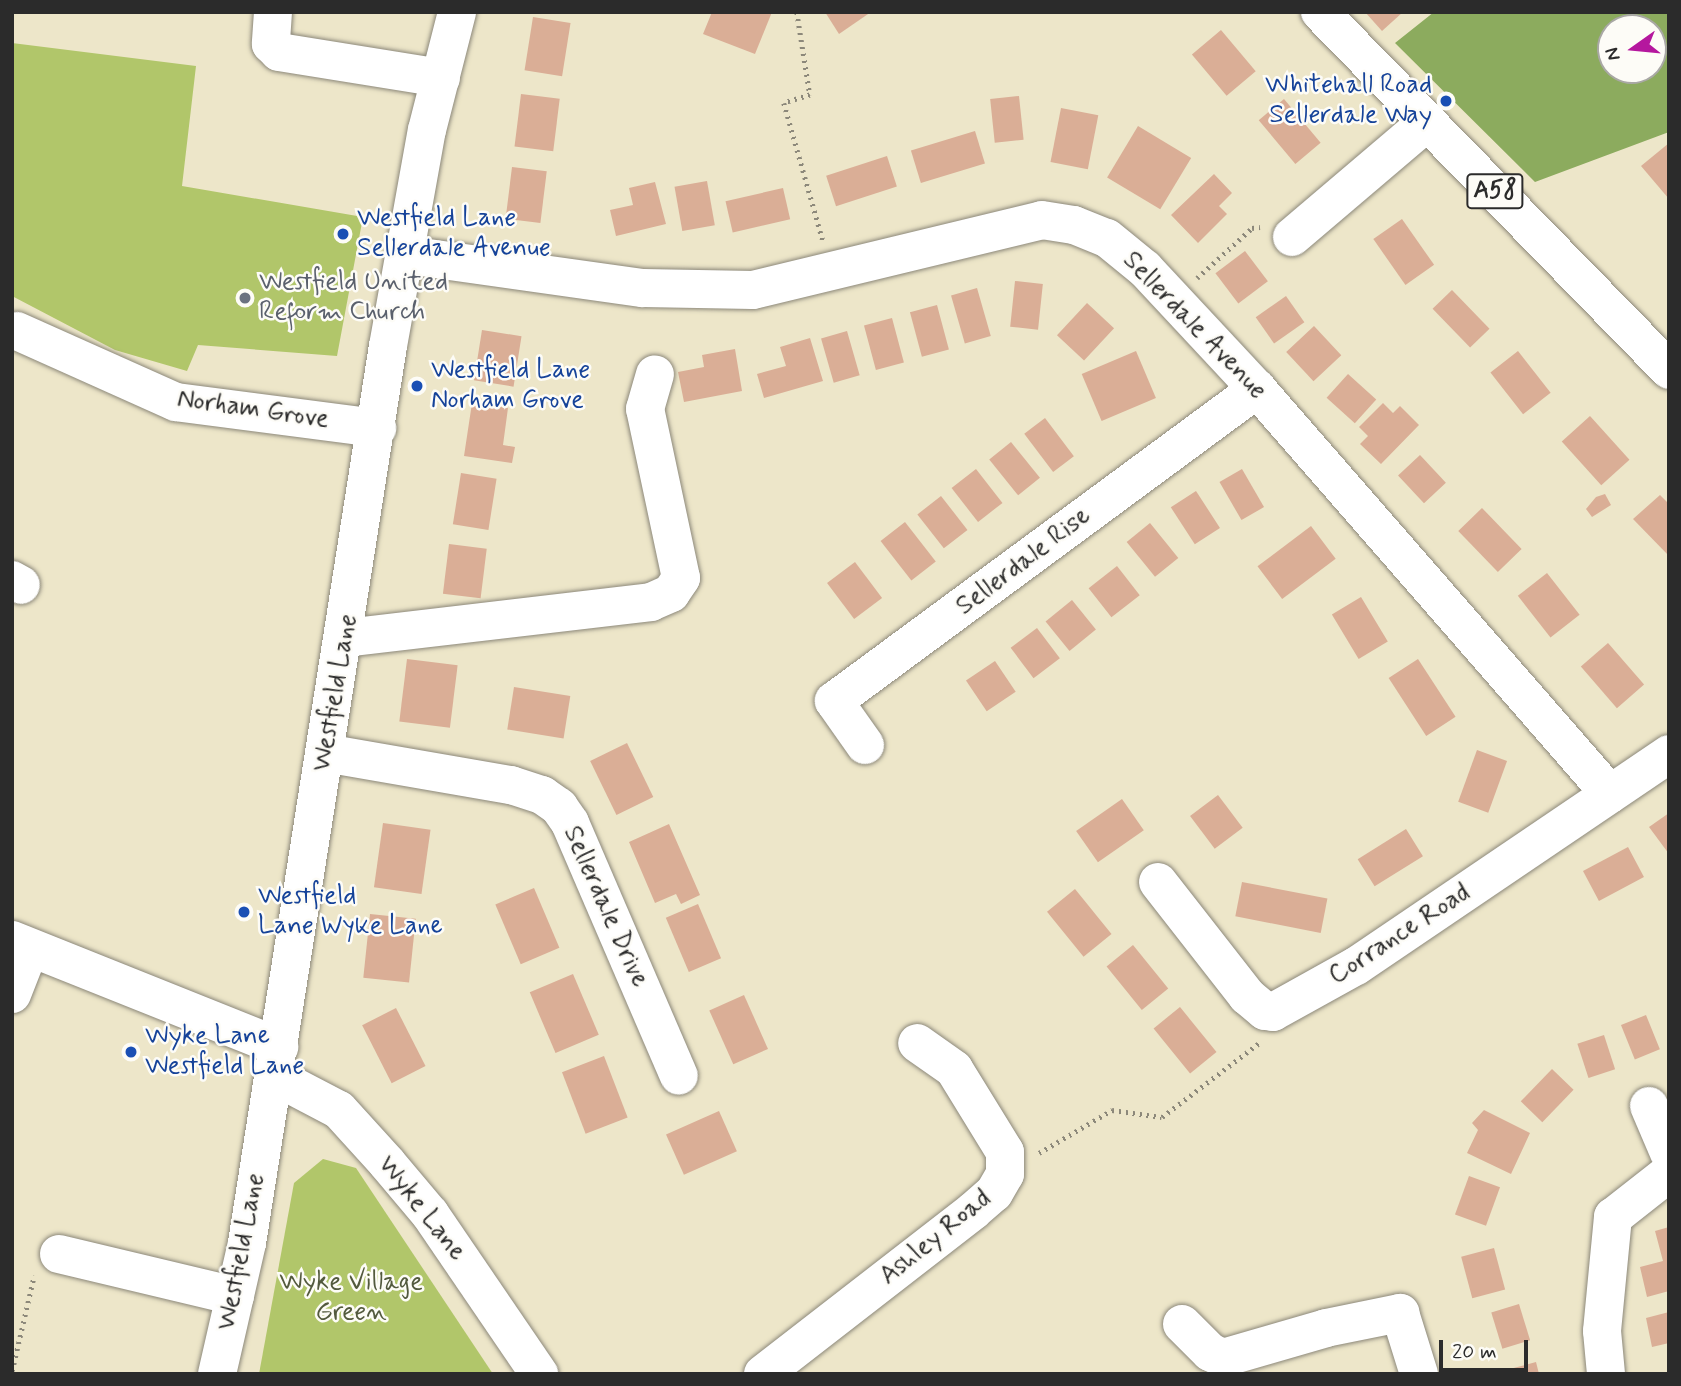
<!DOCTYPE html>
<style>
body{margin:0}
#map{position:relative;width:1681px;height:1386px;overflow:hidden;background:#ede6c9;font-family:Mynerve,sans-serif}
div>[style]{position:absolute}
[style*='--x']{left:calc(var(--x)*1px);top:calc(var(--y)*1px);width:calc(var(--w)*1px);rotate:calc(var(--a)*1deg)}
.green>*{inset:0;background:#b1c66a}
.forest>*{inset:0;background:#8cab5e}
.building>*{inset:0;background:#daae96;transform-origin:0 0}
.path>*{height:4.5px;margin-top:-2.25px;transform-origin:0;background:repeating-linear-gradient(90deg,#8c887a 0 2px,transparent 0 7px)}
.roads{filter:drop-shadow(0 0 2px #8c887a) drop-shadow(0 0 2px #8c887a)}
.minor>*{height:38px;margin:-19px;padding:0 19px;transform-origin:19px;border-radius:19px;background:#fff}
.major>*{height:38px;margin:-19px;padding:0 19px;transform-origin:19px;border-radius:19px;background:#fff}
.highway>*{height:38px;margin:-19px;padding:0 19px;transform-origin:19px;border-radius:19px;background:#fff}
.dots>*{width:19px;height:19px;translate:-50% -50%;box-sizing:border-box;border:4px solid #fdfcf7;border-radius:50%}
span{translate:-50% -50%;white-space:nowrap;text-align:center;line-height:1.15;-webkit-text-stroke:5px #fdfcf7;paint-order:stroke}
.shield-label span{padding:2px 5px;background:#fdfcf7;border:2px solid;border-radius:5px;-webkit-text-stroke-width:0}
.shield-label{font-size:24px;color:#2b2b2b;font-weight:700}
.transit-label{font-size:26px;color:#164399}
.right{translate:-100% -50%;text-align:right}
.left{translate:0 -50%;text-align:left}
.worship-label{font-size:26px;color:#5b616d}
.street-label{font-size:26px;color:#2b2b2b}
.park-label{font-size:26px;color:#535a3e}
.frame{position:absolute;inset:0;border:14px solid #2b2b2b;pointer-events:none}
.north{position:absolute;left:1597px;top:14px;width:70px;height:70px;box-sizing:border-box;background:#fdfcf7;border:2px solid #a9a8a5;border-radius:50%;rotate:255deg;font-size:19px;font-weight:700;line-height:28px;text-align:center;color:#2b2b2b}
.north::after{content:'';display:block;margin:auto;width:24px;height:32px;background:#b5179e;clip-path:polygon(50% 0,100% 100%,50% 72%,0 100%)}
.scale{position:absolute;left:1439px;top:1340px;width:89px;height:32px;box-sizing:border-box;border:4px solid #2b2b2b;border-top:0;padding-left:9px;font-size:21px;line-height:24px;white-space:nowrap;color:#2b2b2b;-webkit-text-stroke:5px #fdfcf7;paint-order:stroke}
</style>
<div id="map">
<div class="green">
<div style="clip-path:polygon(12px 43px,196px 66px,182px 186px,363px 217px,337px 356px,198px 345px,187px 371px,115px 350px,12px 296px)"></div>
<div style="clip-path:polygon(323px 1159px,356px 1168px,493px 1374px,259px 1374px,294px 1183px)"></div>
</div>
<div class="forest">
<div style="clip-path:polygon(evenodd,1434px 12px,1669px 12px,1669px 132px,1535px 182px,1395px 43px,1434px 12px,1611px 28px,1653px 28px,1653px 70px,1611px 70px,1611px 28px)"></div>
</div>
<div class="building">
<div style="clip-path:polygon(712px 12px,772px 12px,755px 54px,703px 34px)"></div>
<div style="clip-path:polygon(825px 12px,871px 12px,839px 34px)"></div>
<div style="clip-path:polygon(1365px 12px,1403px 12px,1382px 31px)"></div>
<div style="left:533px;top:17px;width:38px;height:54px;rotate:9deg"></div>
<div style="left:1221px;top:30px;width:54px;height:38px;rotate:50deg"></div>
<div style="left:521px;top:94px;width:39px;height:53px;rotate:7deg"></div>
<div style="left:1019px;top:96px;width:44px;height:29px;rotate:84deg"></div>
<div style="left:1284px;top:99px;width:57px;height:33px;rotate:50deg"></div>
<div style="left:1061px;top:108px;width:38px;height:55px;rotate:11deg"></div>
<div style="left:1138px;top:126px;width:62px;height:60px;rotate:31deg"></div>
<div style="left:975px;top:131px;width:34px;height:67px;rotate:73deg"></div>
<div style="clip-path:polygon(1669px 143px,1669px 199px,1641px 166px)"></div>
<div style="left:887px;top:156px;width:32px;height:64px;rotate:72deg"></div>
<div style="left:512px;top:167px;width:35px;height:52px;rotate:7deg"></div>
<div style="clip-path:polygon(1214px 174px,1232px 193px,1219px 206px,1227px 214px,1198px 243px,1171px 215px)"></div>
<div style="left:707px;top:181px;width:45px;height:33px;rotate:80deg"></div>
<div style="clip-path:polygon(655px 182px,666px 224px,616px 236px,610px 210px,633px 205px,629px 188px)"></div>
<div style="left:783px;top:188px;width:32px;height:59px;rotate:77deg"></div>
<div style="left:1402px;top:219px;width:56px;height:35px;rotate:55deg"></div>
<div style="left:1245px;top:251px;width:38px;height:37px;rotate:53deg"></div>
<div style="left:1015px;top:281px;width:28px;height:46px;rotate:6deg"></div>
<div style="left:977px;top:288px;width:50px;height:27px;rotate:74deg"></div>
<div style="left:1452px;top:290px;width:54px;height:27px;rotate:46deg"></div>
<div style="left:1286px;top:296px;width:32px;height:37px;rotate:55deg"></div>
<div style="left:1087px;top:303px;width:37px;height:44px;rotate:43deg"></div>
<div style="left:937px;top:305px;width:46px;height:28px;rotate:75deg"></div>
<div style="left:892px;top:318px;width:46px;height:29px;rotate:75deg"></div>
<div style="left:1314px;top:326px;width:40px;height:38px;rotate:47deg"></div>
<div style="left:482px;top:330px;width:40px;height:51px;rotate:9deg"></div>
<div style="left:847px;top:331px;width:46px;height:27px;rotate:74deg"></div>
<div style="clip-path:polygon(810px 338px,823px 381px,764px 398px,757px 374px,786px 366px,780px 347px)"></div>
<div style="clip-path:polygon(735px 349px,742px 391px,684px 402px,678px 372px,704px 367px,702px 355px)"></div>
<div style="left:1136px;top:351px;width:51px;height:59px;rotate:67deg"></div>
<div style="left:1518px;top:351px;width:53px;height:35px;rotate:52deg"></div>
<div style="left:1348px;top:374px;width:38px;height:32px;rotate:42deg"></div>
<div style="clip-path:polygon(472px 403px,508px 408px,503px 445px,515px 447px,512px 463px,464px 456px)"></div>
<div style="clip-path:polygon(1383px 403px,1393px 413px,1400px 406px,1419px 425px,1381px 464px,1360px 444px,1368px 436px,1359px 427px)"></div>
<div style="left:1590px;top:416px;width:59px;height:38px;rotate:48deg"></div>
<div style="left:1045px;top:418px;width:48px;height:26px;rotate:53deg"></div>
<div style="left:1011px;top:442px;width:46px;height:28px;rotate:51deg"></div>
<div style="left:1420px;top:455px;width:38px;height:30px;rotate:47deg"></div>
<div style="left:976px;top:469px;width:43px;height:31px;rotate:52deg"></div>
<div style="left:1242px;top:469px;width:44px;height:26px;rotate:60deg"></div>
<div style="left:461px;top:473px;width:36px;height:52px;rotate:9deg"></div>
<div style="left:1196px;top:491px;width:44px;height:30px;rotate:57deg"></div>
<div style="clip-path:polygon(1605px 494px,1611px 505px,1592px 517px,1586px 509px,1596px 497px)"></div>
<div style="clip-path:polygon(1660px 495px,1669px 504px,1669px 556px,1633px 519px)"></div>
<div style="left:941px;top:496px;width:43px;height:30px;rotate:52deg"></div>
<div style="left:1482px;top:508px;width:57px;height:33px;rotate:46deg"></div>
<div style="left:905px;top:522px;width:50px;height:31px;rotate:52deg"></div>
<div style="left:1150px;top:523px;width:45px;height:30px;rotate:51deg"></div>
<div style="left:1311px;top:526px;width:41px;height:67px;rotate:53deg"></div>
<div style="left:449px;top:544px;width:38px;height:50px;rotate:7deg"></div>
<div style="left:855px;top:562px;width:45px;height:35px;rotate:53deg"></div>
<div style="left:1117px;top:566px;width:37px;height:36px;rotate:52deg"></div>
<div style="left:1547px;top:573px;width:53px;height:37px;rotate:52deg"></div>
<div style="left:1361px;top:597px;width:52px;height:34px;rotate:59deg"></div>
<div style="left:1072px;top:600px;width:38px;height:34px;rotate:51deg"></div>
<div style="left:1037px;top:628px;width:38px;height:33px;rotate:53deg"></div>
<div style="left:1608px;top:643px;width:55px;height:36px;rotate:49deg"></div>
<div style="left:407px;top:659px;width:51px;height:63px;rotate:7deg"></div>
<div style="left:1418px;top:659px;width:69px;height:35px;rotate:57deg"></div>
<div style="left:995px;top:661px;width:37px;height:35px;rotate:56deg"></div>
<div style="left:514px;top:687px;width:57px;height:43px;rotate:9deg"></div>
<div style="left:627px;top:743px;width:60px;height:41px;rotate:64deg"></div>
<div style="left:1477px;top:750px;width:32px;height:55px;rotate:20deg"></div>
<div style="left:1218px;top:795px;width:41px;height:35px;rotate:53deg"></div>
<div style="left:1122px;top:799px;width:38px;height:56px;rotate:55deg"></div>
<div style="clip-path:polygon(1669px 813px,1669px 854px,1649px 827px)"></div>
<div style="left:383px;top:823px;width:48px;height:65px;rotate:8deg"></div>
<div style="clip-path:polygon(669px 824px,700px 895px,681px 904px,676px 894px,655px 903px,629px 842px)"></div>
<div style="left:1406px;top:829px;width:32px;height:57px;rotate:58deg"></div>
<div style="left:1628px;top:847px;width:34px;height:51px;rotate:62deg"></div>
<div style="left:1242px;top:882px;width:87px;height:35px;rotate:11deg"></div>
<div style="left:534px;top:888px;width:65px;height:42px;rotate:67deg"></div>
<div style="left:1075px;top:889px;width:58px;height:36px;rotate:51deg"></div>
<div style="left:698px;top:904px;width:59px;height:35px;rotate:67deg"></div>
<div style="left:370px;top:914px;width:46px;height:64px;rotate:6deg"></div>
<div style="left:1133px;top:945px;width:56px;height:34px;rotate:51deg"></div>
<div style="left:573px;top:974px;width:66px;height:47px;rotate:67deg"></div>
<div style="left:744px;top:995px;width:59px;height:38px;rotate:66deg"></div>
<div style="left:1180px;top:1007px;width:58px;height:34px;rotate:51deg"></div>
<div style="left:396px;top:1008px;width:65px;height:38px;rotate:63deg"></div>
<div style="left:1646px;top:1015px;width:37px;height:27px;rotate:68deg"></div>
<div style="left:1604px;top:1035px;width:36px;height:28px;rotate:72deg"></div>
<div style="left:604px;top:1056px;width:66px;height:45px;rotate:69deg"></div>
<div style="left:1552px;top:1069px;width:30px;height:45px;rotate:44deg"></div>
<div style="clip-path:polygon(1484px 1110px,1530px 1133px,1511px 1174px,1467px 1153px,1478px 1130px,1472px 1123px)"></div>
<div style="left:719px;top:1111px;width:44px;height:58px;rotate:66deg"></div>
<div style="left:1469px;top:1176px;width:33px;height:41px;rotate:20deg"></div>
<div style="clip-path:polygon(1669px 1227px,1669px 1291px,1647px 1297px,1640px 1267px,1663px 1261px,1655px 1231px)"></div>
<div style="left:1494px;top:1248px;width:43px;height:34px;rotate:75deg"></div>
<div style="left:1519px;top:1304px;width:38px;height:29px;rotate:73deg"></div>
<div style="clip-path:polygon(1669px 1312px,1669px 1343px,1652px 1347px,1646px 1318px)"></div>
<div style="clip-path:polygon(1536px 1362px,1539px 1374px,1507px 1374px,1506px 1370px)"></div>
</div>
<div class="path">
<div style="--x:797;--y:12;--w:84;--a:81.1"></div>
<div style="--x:810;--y:95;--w:27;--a:163"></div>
<div style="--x:784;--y:103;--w:143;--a:74.2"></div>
<div style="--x:1197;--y:278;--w:74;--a:-42.3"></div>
<div style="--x:1252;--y:228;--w:8;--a:-7"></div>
<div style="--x:1039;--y:1153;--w:85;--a:-30.5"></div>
<div style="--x:1112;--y:1110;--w:50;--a:8"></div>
<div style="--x:1162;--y:1117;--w:122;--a:-37.3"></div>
<div style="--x:12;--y:1371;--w:98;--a:-77"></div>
</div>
<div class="roads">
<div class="minor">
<div style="--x:273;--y:12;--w:32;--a:94"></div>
<div style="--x:271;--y:44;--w:11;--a:45"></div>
<div style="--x:279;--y:52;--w:164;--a:9.1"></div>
<div style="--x:1292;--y:237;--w:177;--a:-40.4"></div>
<div style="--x:407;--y:255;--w:238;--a:8"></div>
<div style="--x:643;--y:288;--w:110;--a:1"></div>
<div style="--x:753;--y:290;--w:297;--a:-13.6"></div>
<div style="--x:1042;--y:220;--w:32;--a:9"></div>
<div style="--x:1074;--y:225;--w:35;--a:22"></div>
<div style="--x:1107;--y:238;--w:49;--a:39.2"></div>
<div style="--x:1145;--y:269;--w:164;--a:47"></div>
<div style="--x:1257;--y:389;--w:537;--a:48.92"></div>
<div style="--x:17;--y:331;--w:174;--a:24.1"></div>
<div style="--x:176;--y:402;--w:203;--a:7.4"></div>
<div style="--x:12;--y:580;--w:10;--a:29"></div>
<div style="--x:345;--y:638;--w:308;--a:-6.7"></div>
<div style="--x:651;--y:602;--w:22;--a:-24"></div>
<div style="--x:671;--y:593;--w:18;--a:-56"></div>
<div style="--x:681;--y:578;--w:173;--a:-102"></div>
<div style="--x:645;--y:409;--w:36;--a:-74"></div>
<div style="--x:865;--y:745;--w:54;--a:-125.2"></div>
<div style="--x:834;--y:701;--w:526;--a:-36.41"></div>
<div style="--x:325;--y:753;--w:189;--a:9.8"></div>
<div style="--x:511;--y:785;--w:33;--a:18"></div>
<div style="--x:542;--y:795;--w:21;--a:35"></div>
<div style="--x:559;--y:807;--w:19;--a:55"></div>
<div style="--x:570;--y:823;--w:275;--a:66.7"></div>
<div style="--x:1158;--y:882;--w:145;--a:52"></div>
<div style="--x:1247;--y:996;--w:23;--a:40"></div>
<div style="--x:1265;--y:1011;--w:8;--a:7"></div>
<div style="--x:1273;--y:1012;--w:95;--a:-29"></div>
<div style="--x:1356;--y:966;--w:378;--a:-34.1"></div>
<div style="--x:12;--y:940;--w:288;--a:21.8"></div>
<div style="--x:12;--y:994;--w:49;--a:-68.6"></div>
<div style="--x:274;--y:1076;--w:73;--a:27.6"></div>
<div style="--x:339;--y:1110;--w:72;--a:47.8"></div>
<div style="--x:387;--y:1163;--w:67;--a:49.9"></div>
<div style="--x:430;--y:1214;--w:194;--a:55.7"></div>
<div style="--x:1649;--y:1106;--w:51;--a:66.9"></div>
<div style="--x:59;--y:1254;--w:181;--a:13.4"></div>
<div style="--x:1182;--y:1324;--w:40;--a:45"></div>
<div style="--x:1210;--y:1352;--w:14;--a:25"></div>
<div style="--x:1223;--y:1358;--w:107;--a:-16.2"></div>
<div style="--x:1326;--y:1328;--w:76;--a:-11.5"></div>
<div style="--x:1400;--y:1313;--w:64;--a:72.7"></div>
<div style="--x:763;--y:1374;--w:266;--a:-37.8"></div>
<div style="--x:973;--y:1211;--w:28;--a:-41"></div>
<div style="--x:994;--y:1193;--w:22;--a:-60"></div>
<div style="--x:1005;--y:1174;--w:22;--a:-90"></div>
<div style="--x:1005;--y:1152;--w:97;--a:-121.6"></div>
<div style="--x:954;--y:1069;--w:45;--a:-144.9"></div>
<div style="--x:1606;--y:1374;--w:43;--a:-95.3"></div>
<div style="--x:1602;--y:1331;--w:115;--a:-84.5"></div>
<div style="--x:1613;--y:1217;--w:71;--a:-38.2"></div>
</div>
<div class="major">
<div style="--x:217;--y:1374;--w:134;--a:-77.1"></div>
<div style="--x:247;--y:1243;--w:908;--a:-81.07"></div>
<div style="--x:388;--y:346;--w:219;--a:-79.8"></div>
<div style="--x:427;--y:130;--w:122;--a:-75.7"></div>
</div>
<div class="highway">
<div style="--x:1320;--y:12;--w:500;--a:45.7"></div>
</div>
</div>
<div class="dots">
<div style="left:1446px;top:101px;background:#1a4fb4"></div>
<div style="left:343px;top:234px;background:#1a4fb4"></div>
<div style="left:245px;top:298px;background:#6b7280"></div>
<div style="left:417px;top:386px;background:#1a4fb4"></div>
<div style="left:244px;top:912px;background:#1a4fb4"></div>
<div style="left:131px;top:1052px;background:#1a4fb4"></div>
</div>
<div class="shield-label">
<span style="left:1495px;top:191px">A58</span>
</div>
<div class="transit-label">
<span class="right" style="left:1432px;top:101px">Whitehall Road<br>Sellerdale Way</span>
<span class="left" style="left:357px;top:234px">Westfield Lane<br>Sellerdale Avenue</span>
<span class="left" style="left:431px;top:386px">Westfield Lane<br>Norham Grove</span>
<span class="left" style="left:258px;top:912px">Westfield<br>Lane Wyke Lane</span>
<span class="left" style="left:145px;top:1052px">Wyke Lane<br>Westfield Lane</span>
</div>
<div class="worship-label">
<span class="left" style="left:259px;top:298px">Westfield United<br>Reform Church</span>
</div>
<div class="street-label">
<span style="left:1194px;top:326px;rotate:46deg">Sellerdale Avenue</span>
<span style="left:253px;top:410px;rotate:8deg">Norham Grove</span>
<span style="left:1024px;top:562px;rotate:-37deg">Sellerdale Rise</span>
<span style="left:336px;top:693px;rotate:-80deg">Westfield Lane</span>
<span style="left:605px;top:907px;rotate:66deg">Sellerdale Drive</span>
<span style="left:1400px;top:935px;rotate:-33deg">Corrance Road</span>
<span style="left:421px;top:1209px;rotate:52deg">Wyke Lane</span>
<span style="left:936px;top:1238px;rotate:-39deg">Ashley Road</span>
<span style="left:242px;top:1252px;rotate:-79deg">Westfield Lane</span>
</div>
<div class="park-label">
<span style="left:351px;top:1298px">Wyke Village<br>Green</span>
</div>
<div class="frame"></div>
<div class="north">N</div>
<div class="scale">20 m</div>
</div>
